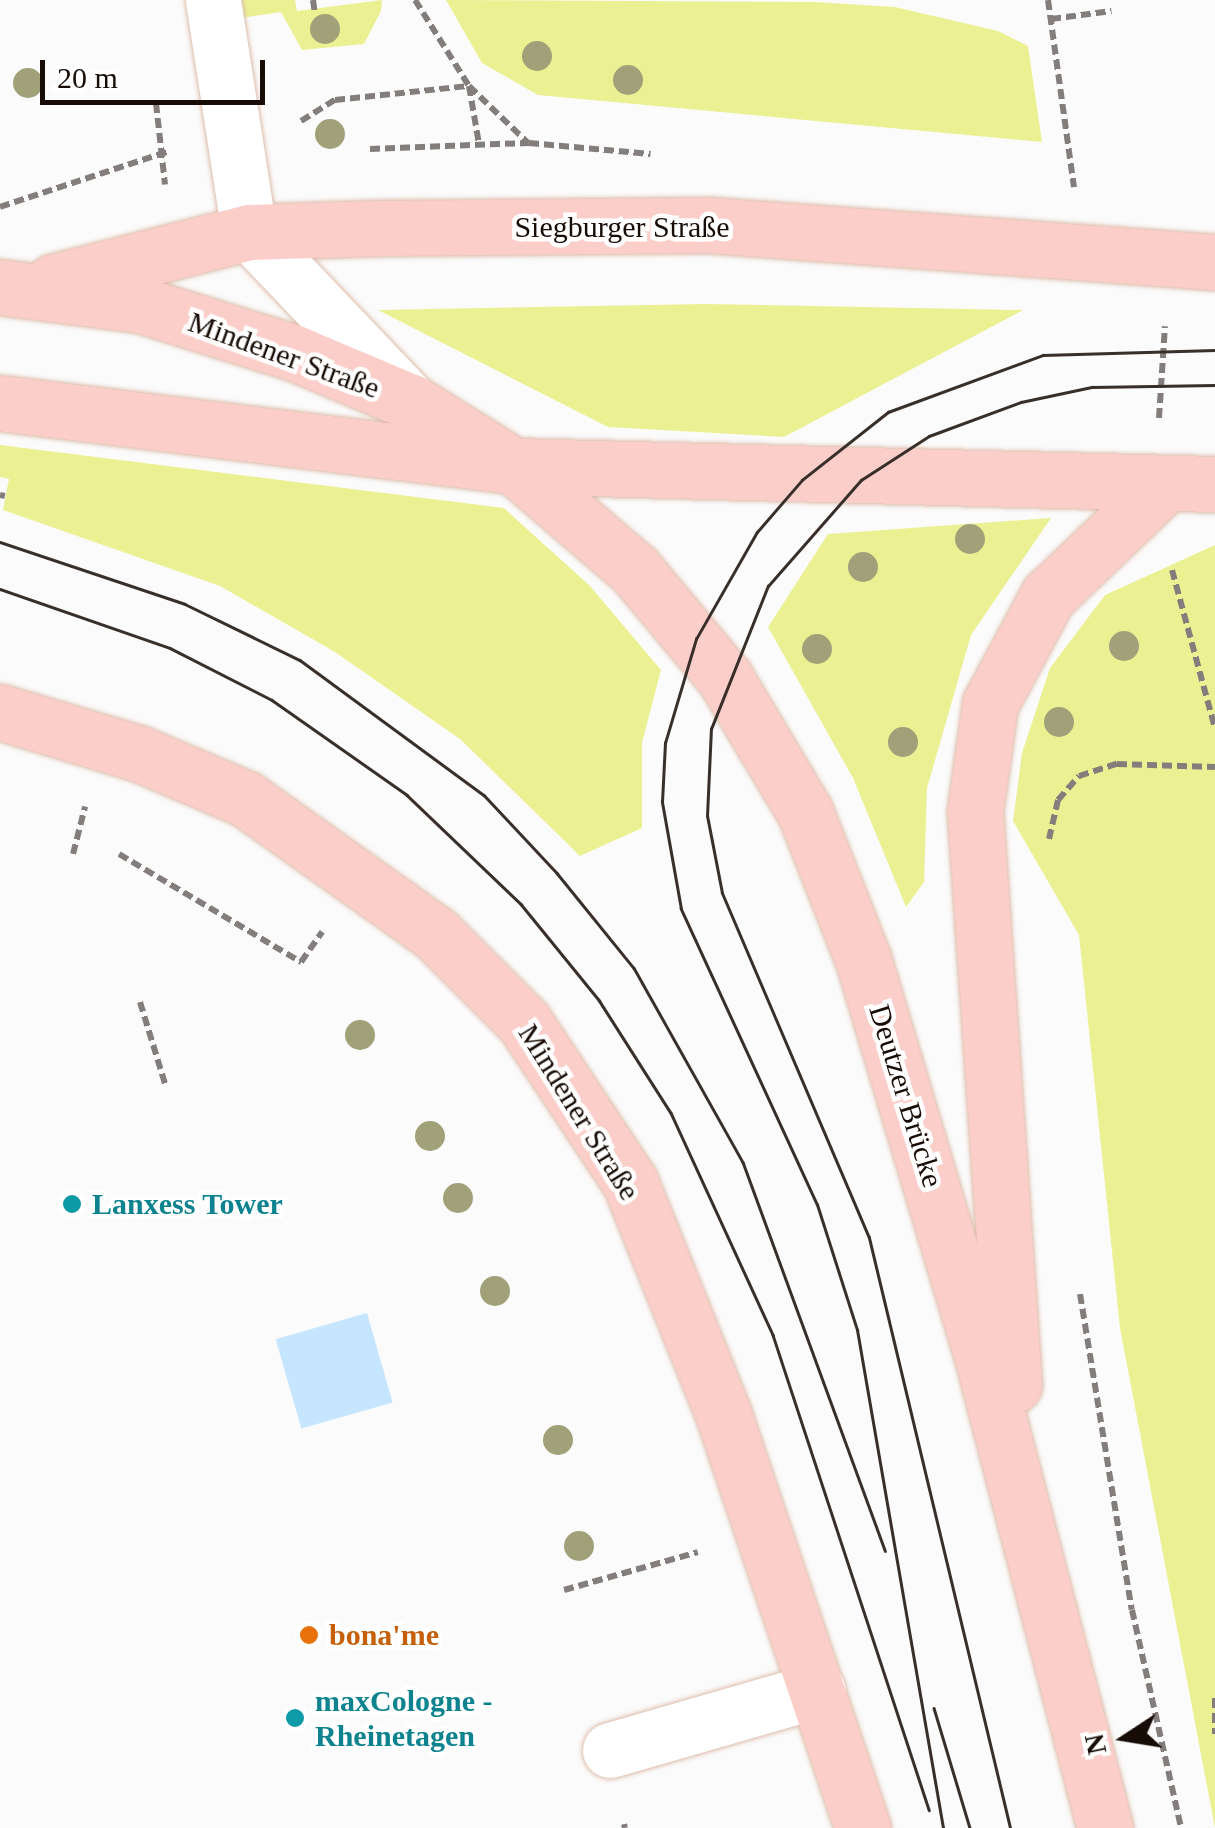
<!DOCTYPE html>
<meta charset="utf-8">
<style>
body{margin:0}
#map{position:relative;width:1215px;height:1828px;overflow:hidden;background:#fbfbfb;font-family:"Times New Roman",serif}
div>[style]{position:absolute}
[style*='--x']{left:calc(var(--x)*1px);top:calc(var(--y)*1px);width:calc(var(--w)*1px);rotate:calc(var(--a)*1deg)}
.green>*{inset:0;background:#ebf193}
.water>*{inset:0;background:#c6e5ff;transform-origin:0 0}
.path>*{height:6px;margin-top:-3px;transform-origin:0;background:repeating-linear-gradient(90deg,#837e7b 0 10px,transparent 0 15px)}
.roads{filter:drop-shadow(0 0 2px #debdab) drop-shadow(0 0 2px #debdab)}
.minor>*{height:55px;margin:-27.5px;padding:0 27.5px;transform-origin:27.5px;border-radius:27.5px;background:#fff}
.major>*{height:55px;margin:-27.5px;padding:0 27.5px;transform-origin:27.5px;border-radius:27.5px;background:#fbcec9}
.tram>*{height:2.5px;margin:-1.25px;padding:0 1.25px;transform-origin:1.25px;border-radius:1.25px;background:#382f2a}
.trees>*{width:30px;height:30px;margin:-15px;border-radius:50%;background:#a0a179}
.dots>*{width:28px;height:28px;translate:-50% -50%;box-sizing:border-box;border:5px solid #fff;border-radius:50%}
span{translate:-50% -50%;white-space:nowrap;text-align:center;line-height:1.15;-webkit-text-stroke:9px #fff;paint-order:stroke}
.street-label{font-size:30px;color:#170c06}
.culture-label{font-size:30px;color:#0d838f;font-weight:700}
.left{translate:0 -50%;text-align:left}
.food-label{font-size:30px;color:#c56008;font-weight:700}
.north{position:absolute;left:1075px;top:1688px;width:100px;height:100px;-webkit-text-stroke:8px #fff;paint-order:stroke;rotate:258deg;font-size:28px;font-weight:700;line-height:40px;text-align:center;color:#170c06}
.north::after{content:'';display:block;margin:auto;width:35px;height:45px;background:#170c06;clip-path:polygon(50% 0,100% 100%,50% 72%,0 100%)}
.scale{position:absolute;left:40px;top:60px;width:225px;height:45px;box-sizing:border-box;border:5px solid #170c06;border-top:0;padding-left:12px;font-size:30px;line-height:35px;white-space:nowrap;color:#170c06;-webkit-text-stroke:8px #fff;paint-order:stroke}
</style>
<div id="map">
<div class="green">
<div style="clip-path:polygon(231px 0,295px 0,297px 11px,382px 0,381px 11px,364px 44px,302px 50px,281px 12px,233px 19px)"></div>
<div style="clip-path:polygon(446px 0,815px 2px,895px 7px,998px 31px,1028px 46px,1042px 142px,538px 95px,482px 63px)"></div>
<div style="clip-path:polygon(706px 304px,1023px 310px,784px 437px,608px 427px,378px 310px)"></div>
<div style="clip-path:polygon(0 445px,504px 508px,590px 586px,661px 670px,642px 743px,642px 828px,580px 856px,460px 739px,335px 652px,220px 586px,3px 510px,9px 479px,0 477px)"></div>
<div style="clip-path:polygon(1051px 518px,971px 635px,927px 788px,924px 882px,906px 907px,853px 778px,768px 627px,828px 534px)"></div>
<div style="clip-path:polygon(1215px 545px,1215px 1828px,1120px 1328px,1079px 935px,1013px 821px,1022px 753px,1050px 668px,1105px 595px)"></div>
</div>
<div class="water">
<div style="left:367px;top:1313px;width:93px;height:95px;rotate:74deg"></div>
</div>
<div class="path">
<div style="--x:313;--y:0;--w:14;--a:82"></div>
<div style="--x:415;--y:0;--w:102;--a:57.9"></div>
<div style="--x:469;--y:86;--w:59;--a:80.2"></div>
<div style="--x:1048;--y:0;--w:189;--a:82.1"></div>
<div style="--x:1051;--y:19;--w:61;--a:-7.6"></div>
<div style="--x:156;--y:103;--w:82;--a:83.7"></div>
<div style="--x:301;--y:121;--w:40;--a:-32"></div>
<div style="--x:335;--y:100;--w:135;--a:-6"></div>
<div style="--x:469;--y:86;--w:82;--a:44"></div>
<div style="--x:370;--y:149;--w:159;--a:-2.2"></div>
<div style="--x:529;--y:143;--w:122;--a:5.2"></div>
<div style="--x:0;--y:207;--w:178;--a:-18.3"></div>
<div style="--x:1159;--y:418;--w:92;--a:-86.3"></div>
<div style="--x:0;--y:495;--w:5;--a:11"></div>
<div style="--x:1172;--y:570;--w:164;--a:74.8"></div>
<div style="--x:1049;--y:839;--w:40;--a:-77"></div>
<div style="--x:1058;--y:800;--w:32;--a:-49"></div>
<div style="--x:1079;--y:776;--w:40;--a:-18"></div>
<div style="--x:1117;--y:764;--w:98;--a:1.8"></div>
<div style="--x:73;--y:854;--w:49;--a:-75.7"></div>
<div style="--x:119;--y:854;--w:212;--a:30.7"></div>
<div style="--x:301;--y:962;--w:37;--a:-55"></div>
<div style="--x:140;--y:1002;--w:86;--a:73"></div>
<div style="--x:1080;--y:1294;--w:320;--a:80.7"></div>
<div style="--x:1132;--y:1610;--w:223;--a:77.3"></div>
<div style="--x:564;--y:1590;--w:139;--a:-15.8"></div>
<div style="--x:1215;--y:1698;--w:36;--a:90"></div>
<div style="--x:624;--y:1824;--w:4;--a:76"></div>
</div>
<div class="roads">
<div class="minor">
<div style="--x:213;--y:0;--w:235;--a:81.2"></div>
<div style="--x:249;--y:232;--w:235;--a:46.4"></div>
<div style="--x:610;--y:1750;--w:216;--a:-16.1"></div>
</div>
<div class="major">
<div style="--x:53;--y:282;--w:202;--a:-14.3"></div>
<div style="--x:249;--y:232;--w:128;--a:-1.8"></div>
<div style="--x:377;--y:228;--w:332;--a:-0.5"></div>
<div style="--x:709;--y:225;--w:507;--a:4.18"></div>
<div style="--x:0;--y:287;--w:142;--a:7.3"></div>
<div style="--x:141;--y:305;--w:161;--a:17.3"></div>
<div style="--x:295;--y:353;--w:126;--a:22.9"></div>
<div style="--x:411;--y:402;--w:121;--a:31.9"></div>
<div style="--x:514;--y:466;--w:160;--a:40.7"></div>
<div style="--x:635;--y:570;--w:141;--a:50.2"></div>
<div style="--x:725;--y:678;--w:156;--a:59.2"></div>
<div style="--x:805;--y:812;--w:158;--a:68.5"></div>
<div style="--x:863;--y:959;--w:410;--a:73.3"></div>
<div style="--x:981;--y:1352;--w:492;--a:75.4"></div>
<div style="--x:0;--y:403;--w:518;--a:6.99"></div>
<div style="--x:514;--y:466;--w:701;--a:1.47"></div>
<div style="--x:0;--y:712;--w:146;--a:16.7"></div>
<div style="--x:140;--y:754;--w:115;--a:23"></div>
<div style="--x:246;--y:799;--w:233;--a:35.4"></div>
<div style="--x:436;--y:934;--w:124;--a:45"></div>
<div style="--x:524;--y:1022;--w:192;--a:56.5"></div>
<div style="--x:630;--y:1182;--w:249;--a:68.1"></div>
<div style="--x:723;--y:1413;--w:438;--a:71.4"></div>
<div style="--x:1014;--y:1385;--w:575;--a:-93.89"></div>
<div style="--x:975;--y:811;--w:108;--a:-82"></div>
<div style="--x:990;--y:704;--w:123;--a:-61.8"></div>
<div style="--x:1048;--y:596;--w:161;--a:-43.7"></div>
</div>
</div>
<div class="tram">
<div style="--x:0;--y:542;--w:195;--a:18.5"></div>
<div style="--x:185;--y:604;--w:128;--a:26"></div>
<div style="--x:300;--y:660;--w:228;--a:36.3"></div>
<div style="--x:484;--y:795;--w:107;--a:46.9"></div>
<div style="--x:557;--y:873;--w:122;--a:51"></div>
<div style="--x:634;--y:968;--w:223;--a:60.7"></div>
<div style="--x:743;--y:1162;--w:414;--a:69.9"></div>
<div style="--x:0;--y:589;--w:180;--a:19.1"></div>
<div style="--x:170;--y:648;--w:114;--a:27"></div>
<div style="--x:272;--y:700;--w:165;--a:35.1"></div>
<div style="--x:407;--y:795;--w:158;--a:43.7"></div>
<div style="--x:521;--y:904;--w:124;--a:50.9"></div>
<div style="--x:599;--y:1000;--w:134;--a:57.5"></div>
<div style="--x:671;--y:1113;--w:244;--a:65.3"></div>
<div style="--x:773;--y:1335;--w:500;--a:71.8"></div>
<div style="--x:934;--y:1708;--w:125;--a:73.3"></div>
<div style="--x:943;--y:1828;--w:505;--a:-99.8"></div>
<div style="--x:857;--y:1330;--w:131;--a:-107.7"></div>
<div style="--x:817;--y:1205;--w:326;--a:-114.7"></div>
<div style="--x:681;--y:909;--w:109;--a:-100.1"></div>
<div style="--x:662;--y:802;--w:59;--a:-87.1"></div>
<div style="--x:665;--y:743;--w:109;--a:-73.4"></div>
<div style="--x:696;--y:639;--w:123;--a:-60.3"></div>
<div style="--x:757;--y:532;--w:69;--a:-49.1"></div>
<div style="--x:802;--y:480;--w:110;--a:-38.3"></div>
<div style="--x:888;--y:412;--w:165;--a:-20.2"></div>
<div style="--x:1043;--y:355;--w:172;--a:-1.7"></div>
<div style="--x:1010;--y:1828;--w:607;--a:-103.44"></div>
<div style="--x:869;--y:1238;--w:375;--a:-113.1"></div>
<div style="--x:722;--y:893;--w:78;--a:-101"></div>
<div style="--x:707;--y:816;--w:87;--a:-87.4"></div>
<div style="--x:711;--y:729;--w:154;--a:-68.3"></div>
<div style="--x:768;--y:586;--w:141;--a:-48.7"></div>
<div style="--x:861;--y:480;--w:81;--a:-32.9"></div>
<div style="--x:929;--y:436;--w:98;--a:-20.3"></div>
<div style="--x:1021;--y:402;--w:73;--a:-11.9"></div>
<div style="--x:1092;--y:387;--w:123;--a:-0.9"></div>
</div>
<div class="trees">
<div style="left:325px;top:29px"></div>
<div style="left:537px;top:56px"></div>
<div style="left:628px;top:80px"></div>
<div style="left:28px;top:83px"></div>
<div style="left:330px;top:134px"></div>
<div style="left:970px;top:539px"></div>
<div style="left:863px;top:567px"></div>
<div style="left:1124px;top:646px"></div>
<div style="left:817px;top:649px"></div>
<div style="left:1059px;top:722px"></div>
<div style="left:903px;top:742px"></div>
<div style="left:360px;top:1035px"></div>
<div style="left:430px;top:1136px"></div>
<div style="left:458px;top:1198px"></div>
<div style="left:495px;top:1291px"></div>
<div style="left:558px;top:1440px"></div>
<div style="left:579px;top:1546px"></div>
</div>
<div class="dots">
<div style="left:72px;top:1204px;background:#0f9aa8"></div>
<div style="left:309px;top:1635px;background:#e8710a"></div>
<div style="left:295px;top:1718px;background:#0f9aa8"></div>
</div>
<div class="street-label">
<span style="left:622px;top:227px">Siegburger Straße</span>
<span style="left:284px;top:355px;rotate:20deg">Mindener Straße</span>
<span style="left:906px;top:1096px;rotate:73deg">Deutzer Brücke</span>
<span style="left:579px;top:1112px;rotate:58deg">Mindener Straße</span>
</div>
<div class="culture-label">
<span class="left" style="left:92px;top:1204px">Lanxess Tower</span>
<span class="left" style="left:315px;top:1718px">maxCologne -<br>Rheinetagen</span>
</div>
<div class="food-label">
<span class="left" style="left:329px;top:1635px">bona'me</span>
</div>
<div class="north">N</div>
<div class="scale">20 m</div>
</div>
